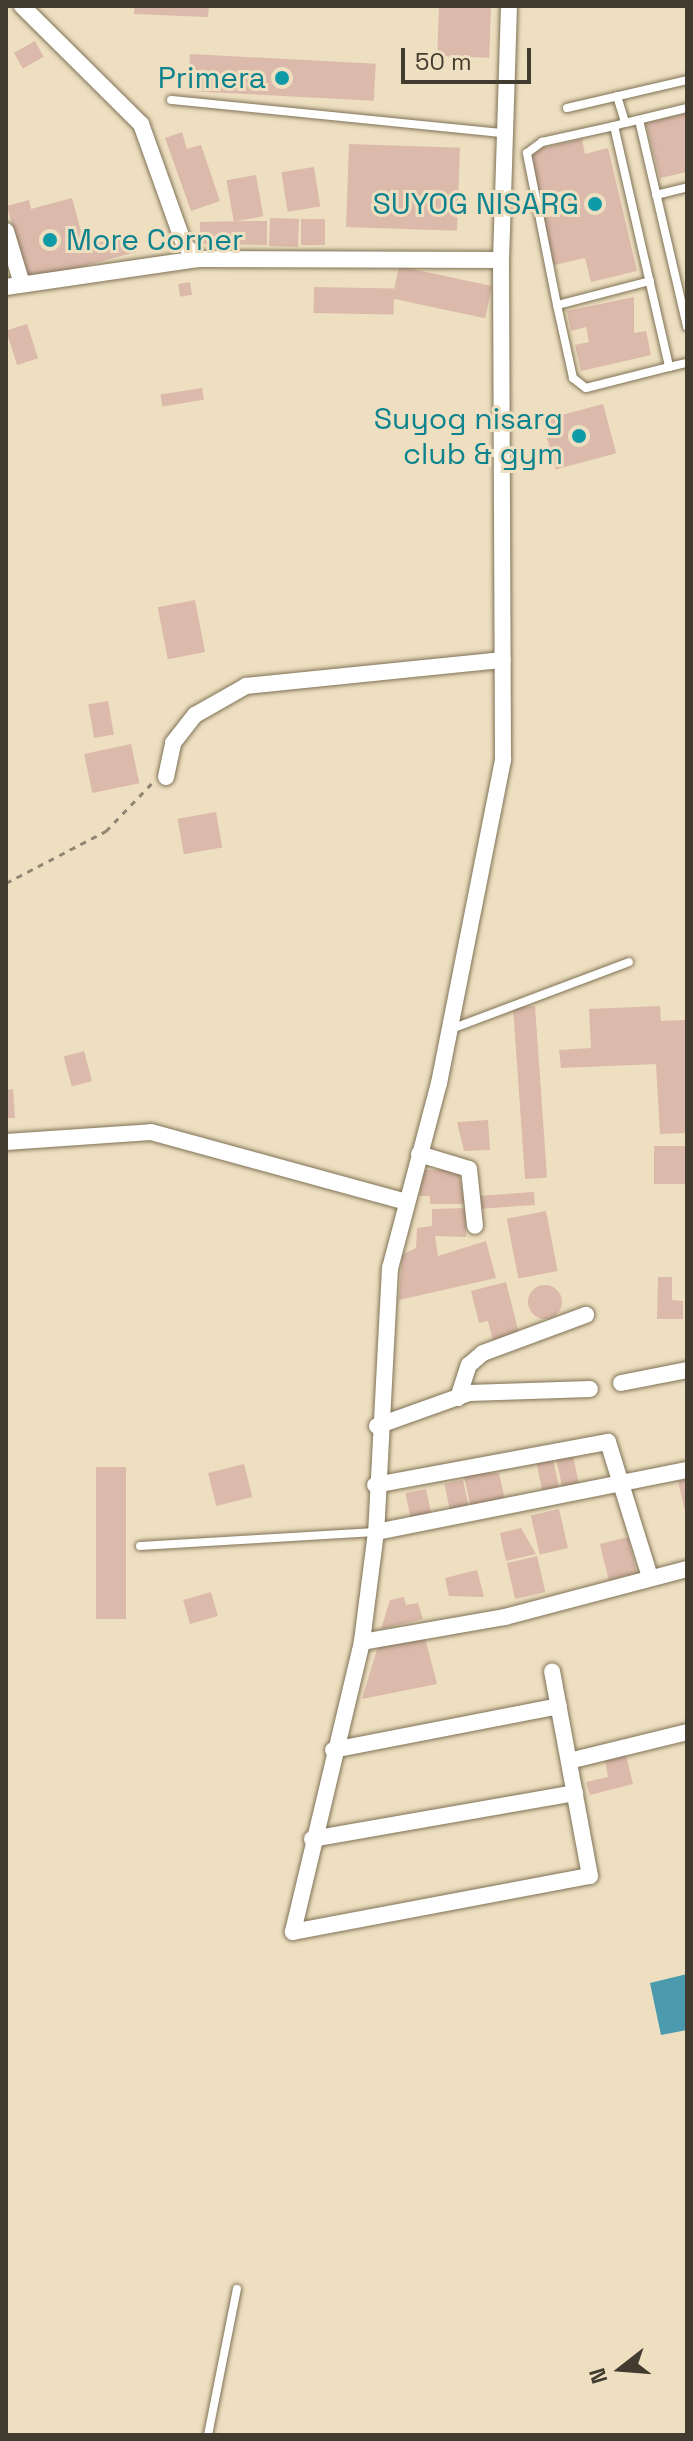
<!DOCTYPE html>
<style>
body{margin:0}
#map{position:relative;width:693px;height:2441px;overflow:hidden;background:#eedfc0;font-family:"Space Grotesk",sans-serif}
div>[style]{position:absolute}
[style*='--x']{left:calc(var(--x)*1px);top:calc(var(--y)*1px);width:calc(var(--w)*1px);rotate:calc(var(--a)*1deg)}
.water>*{inset:0;background:#4b9aad}
.building>*{inset:0;background:#dbb9ab;transform-origin:0 0}
.round{border-radius:50%}
.path>*{height:3px;margin-top:-1.5px;transform-origin:0;background:repeating-linear-gradient(90deg,#918672 0 6px,transparent 0 12px)}
.roads{filter:drop-shadow(0 0 2px #7f7255) drop-shadow(0 0 2px #7f7255)}
.lane>*{height:8px;margin:-4px;padding:0 4px;transform-origin:4px;border-radius:4px;background:#fff}
.street>*{height:16px;margin:-8px;padding:0 8px;transform-origin:8px;border-radius:8px;background:#fff}
.dots>*{width:22px;height:22px;translate:-50% -50%;box-sizing:border-box;border:4px solid #eedfc0;border-radius:50%}
span{translate:-50% -50%;white-space:nowrap;text-align:center;line-height:1.15;-webkit-text-stroke:6px #eedfc0;paint-order:stroke}
.culture-label{font-size:30px;color:#0d838f}
.right{translate:-100% -50%;text-align:right}
.left{translate:0 -50%;text-align:left}
.frame{position:absolute;inset:0;border:8px solid #423c30;pointer-events:none}
.north{position:absolute;left:581px;top:2329px;width:80px;height:80px;-webkit-text-stroke:6px #eedfc0;paint-order:stroke;rotate:253deg;font-size:22px;font-weight:700;line-height:32px;text-align:center;color:#423c30}
.north::after{content:'';display:block;margin:auto;width:28px;height:36px;background:#423c30;clip-path:polygon(50% 0,100% 100%,50% 72%,0 100%)}
.scale{position:absolute;left:401px;top:48px;width:130px;height:36px;box-sizing:border-box;border:4px solid #423c30;border-top:0;padding-left:10px;font-size:24px;line-height:28px;white-space:nowrap;color:#423c30;-webkit-text-stroke:6px #eedfc0;paint-order:stroke}
</style>
<div id="map">
<div class="water">
<div style="clip-path:polygon(687px 1974px,687px 2030px,661px 2035px,650px 1983px)"></div>
</div>
<div class="building">
<div style="clip-path:polygon(134px 6px,209px 6px,208px 17px,134px 14px)"></div>
<div style="left:439px;top:6px;width:52px;height:50px;rotate:2deg"></div>
<div style="left:35px;top:41px;width:18px;height:24px;rotate:61deg"></div>
<div style="left:190px;top:54px;width:186px;height:37px;rotate:3deg"></div>
<div style="clip-path:polygon(687px 113px,687px 172px,660px 178px,646px 123px)"></div>
<div style="clip-path:polygon(182px 132px,187px 149px,201px 145px,220px 201px,191px 211px,165px 138px)"></div>
<div style="clip-path:polygon(582px 139px,585px 154px,608px 148px,637px 271px,591px 282px,585px 258px,554px 265px,543px 218px,571px 212px,566px 190px,540px 197px,529px 151px)"></div>
<div style="left:349px;top:144px;width:111px;height:83px;rotate:2deg"></div>
<div style="left:314px;top:167px;width:40px;height:33px;rotate:81deg"></div>
<div style="left:256px;top:175px;width:42px;height:30px;rotate:80deg"></div>
<div style="clip-path:polygon(72px 198px,85px 246px,131px 234px,136px 252px,27px 281px,7px 206px,29px 200px,31px 209px)"></div>
<div style="left:270px;top:218px;width:29px;height:28px;rotate:2deg"></div>
<div style="left:301px;top:219px;width:24px;height:26px"></div>
<div style="clip-path:polygon(249px 221px,267px 221px,267px 245px,200px 244px,200px 222px)"></div>
<div style="left:190px;top:282px;width:13px;height:12px;rotate:81deg"></div>
<div style="left:492px;top:286px;width:33px;height:95px;rotate:102deg"></div>
<div style="left:314px;top:287px;width:80px;height:26px;rotate:1deg"></div>
<div style="clip-path:polygon(634px 297px,634px 333px,646px 331px,651px 355px,581px 371px,575px 345px,589px 342px,586px 327px,571px 331px,567px 311px)"></div>
<div style="left:27px;top:324px;width:36px;height:22px;rotate:72deg"></div>
<div style="left:202px;top:388px;width:12px;height:42px;rotate:81deg"></div>
<div style="left:603px;top:404px;width:51px;height:63px;rotate:75deg"></div>
<div style="left:195px;top:600px;width:53px;height:38px;rotate:79deg"></div>
<div style="left:108px;top:701px;width:34px;height:20px;rotate:80deg"></div>
<div style="left:131px;top:744px;width:40px;height:48px;rotate:78deg"></div>
<div style="left:216px;top:812px;width:36px;height:39px;rotate:80deg"></div>
<div style="left:535px;top:1006px;width:172px;height:22px;rotate:86deg"></div>
<div style="clip-path:polygon(660px 1006px,661px 1021px,686px 1020px,687px 1133px,660px 1134px,656px 1064px,561px 1068px,559px 1050px,591px 1048px,589px 1009px)"></div>
<div style="left:84px;top:1051px;width:31px;height:21px;rotate:75deg"></div>
<div style="clip-path:polygon(13px 1089px,15px 1118px,6px 1118px,6px 1090px)"></div>
<div style="clip-path:polygon(488px 1120px,490px 1150px,464px 1151px,457px 1122px)"></div>
<div style="left:687px;top:1146px;width:38px;height:33px;rotate:90deg"></div>
<div style="clip-path:polygon(420px 1170px,458px 1170px,465px 1204px,430px 1204px,430px 1196px,420px 1196px)"></div>
<div style="left:534px;top:1192px;width:13px;height:54px;rotate:86deg"></div>
<div style="clip-path:polygon(468px 1208px,466px 1237px,435px 1236px,438px 1256px,486px 1241px,496px 1278px,399px 1300px,402px 1255px,416px 1248px,417px 1228px,432px 1226px,432px 1209px)"></div>
<div style="left:546px;top:1211px;width:61px;height:40px;rotate:79deg"></div>
<div style="clip-path:polygon(658px 1277px,672px 1277px,672px 1300px,683px 1301px,683px 1319px,657px 1319px)"></div>
<div style="clip-path:polygon(506px 1282px,519px 1334px,493px 1340px,488px 1321px,479px 1323px,471px 1291px)"></div>
<div class="round" style="left:528px;top:1285px;width:34px;height:34px"></div>
<div style="left:573px;top:1456px;width:30px;height:17px;rotate:78deg"></div>
<div style="left:553px;top:1459px;width:30px;height:17px;rotate:78deg"></div>
<div style="left:244px;top:1464px;width:34px;height:37px;rotate:76deg"></div>
<div style="left:96px;top:1467px;width:30px;height:152px"></div>
<div style="clip-path:polygon(481px 1473px,499px 1473px,505px 1500px,471px 1508px,464px 1477px)"></div>
<div style="clip-path:polygon(687px 1479px,687px 1515px,686px 1515px,678px 1481px)"></div>
<div style="left:463px;top:1480px;width:29px;height:19px;rotate:78deg"></div>
<div style="left:426px;top:1489px;width:29px;height:21px;rotate:78deg"></div>
<div style="left:559px;top:1509px;width:40px;height:29px;rotate:77deg"></div>
<div style="clip-path:polygon(521px 1528px,536px 1554px,506px 1561px,500px 1533px)"></div>
<div style="left:628px;top:1537px;width:37px;height:29px;rotate:76deg"></div>
<div style="left:537px;top:1556px;width:37px;height:31px;rotate:77deg"></div>
<div style="clip-path:polygon(477px 1570px,484px 1597px,449px 1596px,445px 1578px)"></div>
<div style="left:211px;top:1592px;width:25px;height:29px;rotate:74deg"></div>
<div style="clip-path:polygon(404px 1597px,406px 1605px,418px 1603px,423px 1619px,381px 1629px,390px 1600px)"></div>
<div style="clip-path:polygon(425px 1638px,437px 1684px,362px 1699px,379px 1643px)"></div>
<div style="clip-path:polygon(626px 1755px,633px 1784px,590px 1795px,586px 1782px,608px 1777px,605px 1761px)"></div>
</div>
<div class="path">
<div style="--x:6;--y:883;--w:113;--a:-27.5"></div>
<div style="--x:106;--y:831;--w:66;--a:-46.2"></div>
</div>
<div class="roads">
<div class="lane">
<div style="--x:617;--y:96;--w:28;--a:73"></div>
<div style="--x:625;--y:123;--w:11;--a:165"></div>
<div style="--x:614;--y:126;--w:247;--a:77.1"></div>
<div style="--x:669;--y:367;--w:18;--a:-13"></div>
<div style="--x:171;--y:100;--w:333;--a:5.7"></div>
<div style="--x:567;--y:108;--w:123;--a:-13.1"></div>
<div style="--x:639;--y:120;--w:212;--a:76.9"></div>
<div style="--x:625;--y:123;--w:64;--a:-13.6"></div>
<div style="--x:656;--y:195;--w:32;--a:-14"></div>
<div style="--x:650;--y:281;--w:96;--a:165.5"></div>
<div style="--x:557;--y:305;--w:75;--a:77.6"></div>
<div style="--x:573;--y:378;--w:16;--a:38"></div>
<div style="--x:586;--y:388;--w:86;--a:-14.2"></div>
<div style="--x:557;--y:305;--w:155;--a:-101.2"></div>
<div style="--x:527;--y:153;--w:19;--a:-36"></div>
<div style="--x:542;--y:142;--w:74;--a:-12.5"></div>
<div style="--x:451;--y:1029;--w:190;--a:-20.6"></div>
<div style="--x:140;--y:1546;--w:236;--a:-3.4"></div>
<div style="--x:208;--y:2435;--w:149;--a:-78.8"></div>
</div>
<div class="street">
<div style="--x:22;--y:6;--w:168;--a:44.8"></div>
<div style="--x:141;--y:124;--w:127;--a:70.3"></div>
<div style="--x:184;--y:244;--w:21;--a:47"></div>
<div style="--x:509;--y:6;--w:254;--a:91.8"></div>
<div style="--x:501;--y:260;--w:500;--a:89.77"></div>
<div style="--x:503;--y:760;--w:329;--a:101.2"></div>
<div style="--x:439;--y:1083;--w:191;--a:104.8"></div>
<div style="--x:390;--y:1268;--w:264;--a:93"></div>
<div style="--x:376;--y:1532;--w:317;--a:-11.3"></div>
<div style="--x:6;--y:231;--w:55;--a:73.2"></div>
<div style="--x:6;--y:287;--w:194;--a:-8.3"></div>
<div style="--x:198;--y:259;--w:303;--a:0.2"></div>
<div style="--x:166;--y:777;--w:35;--a:-78"></div>
<div style="--x:173;--y:743;--w:36;--a:-52"></div>
<div style="--x:195;--y:715;--w:59;--a:-29.6"></div>
<div style="--x:246;--y:686;--w:258;--a:-5.8"></div>
<div style="--x:6;--y:1142;--w:145;--a:-3.9"></div>
<div style="--x:151;--y:1132;--w:265;--a:15.3"></div>
<div style="--x:419;--y:1154;--w:52;--a:16.7"></div>
<div style="--x:469;--y:1169;--w:57;--a:84"></div>
<div style="--x:621;--y:1383;--w:67;--a:-11.1"></div>
<div style="--x:458;--y:1398;--w:35;--a:-72"></div>
<div style="--x:469;--y:1365;--w:18;--a:-41"></div>
<div style="--x:483;--y:1353;--w:110;--a:-20.3"></div>
<div style="--x:377;--y:1426;--w:98;--a:-19.7"></div>
<div style="--x:469;--y:1393;--w:121;--a:-1.9"></div>
<div style="--x:375;--y:1485;--w:237;--a:-10.5"></div>
<div style="--x:608;--y:1442;--w:141;--a:72.7"></div>
<div style="--x:376;--y:1532;--w:111;--a:97.3"></div>
<div style="--x:362;--y:1642;--w:298;--a:103.4"></div>
<div style="--x:293;--y:1932;--w:302;--a:-10.7"></div>
<div style="--x:590;--y:1876;--w:208;--a:-100.5"></div>
<div style="--x:362;--y:1642;--w:145;--a:-9.9"></div>
<div style="--x:505;--y:1617;--w:188;--a:-14.8"></div>
<div style="--x:333;--y:1750;--w:230;--a:-11"></div>
<div style="--x:569;--y:1761;--w:122;--a:-13.8"></div>
<div style="--x:312;--y:1839;--w:267;--a:-9.9"></div>
</div>
</div>
<div class="dots">
<div style="left:282px;top:78px;background:#0f9aa8"></div>
<div style="left:595px;top:204px;background:#0f9aa8"></div>
<div style="left:50px;top:240px;background:#0f9aa8"></div>
<div style="left:579px;top:436px;background:#0f9aa8"></div>
</div>
<div class="culture-label">
<span class="right" style="left:266px;top:78px">Primera</span>
<span class="right" style="left:579px;top:204px">SUYOG NISARG</span>
<span class="left" style="left:66px;top:240px">More Corner</span>
<span class="right" style="left:563px;top:436px">Suyog nisarg<br>club &amp; gym</span>
</div>
<div class="frame"></div>
<div class="north">N</div>
<div class="scale">50 m</div>
</div>
